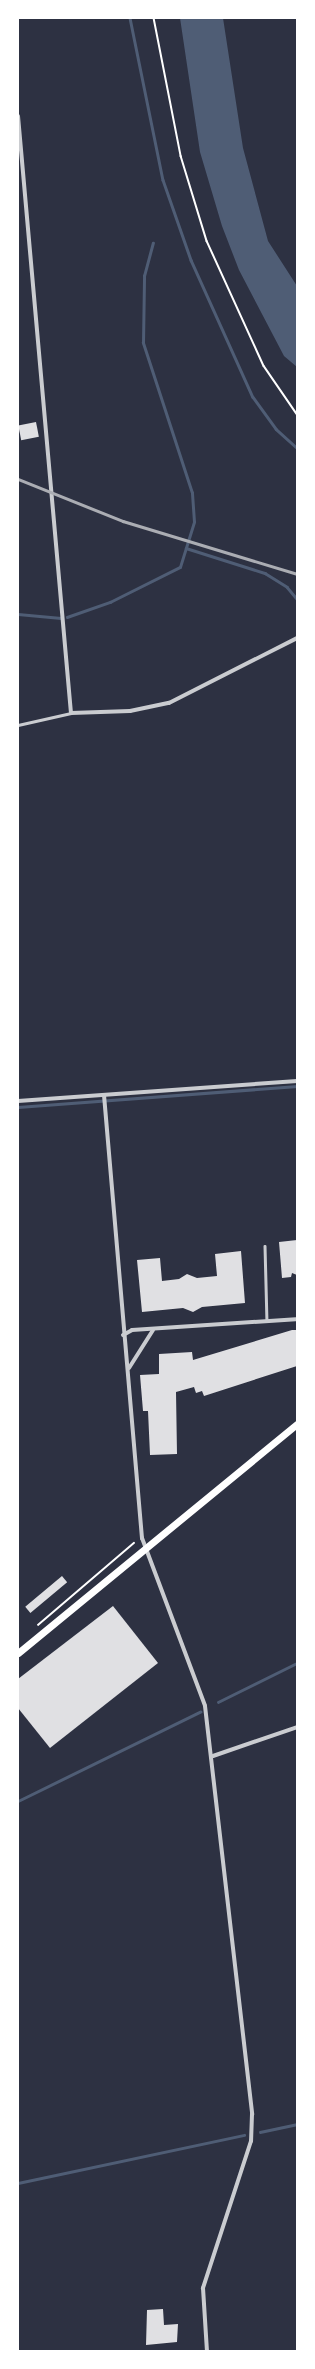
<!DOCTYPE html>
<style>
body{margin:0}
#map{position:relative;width:315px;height:2369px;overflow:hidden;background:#2d3142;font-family:"PT Serif",serif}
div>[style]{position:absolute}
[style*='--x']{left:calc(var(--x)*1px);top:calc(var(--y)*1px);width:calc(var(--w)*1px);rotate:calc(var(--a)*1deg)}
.water>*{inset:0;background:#4f5d75}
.stream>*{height:2.5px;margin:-1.25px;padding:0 1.25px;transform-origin:1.25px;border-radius:1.25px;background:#4f5d75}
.building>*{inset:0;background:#e0e0e3;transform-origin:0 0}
.path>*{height:1.5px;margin:-0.75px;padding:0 0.75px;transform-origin:0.75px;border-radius:0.75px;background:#fff}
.service>*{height:2.5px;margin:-1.25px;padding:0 1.25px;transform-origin:1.25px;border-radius:1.25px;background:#caccd0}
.minor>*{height:4px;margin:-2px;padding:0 2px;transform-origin:2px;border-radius:2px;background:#caccd0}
.primary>*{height:7px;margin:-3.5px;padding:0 3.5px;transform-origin:3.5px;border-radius:3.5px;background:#fff}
.rail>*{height:2.5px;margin:-1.25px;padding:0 1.25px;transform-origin:1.25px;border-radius:1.25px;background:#abadb3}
span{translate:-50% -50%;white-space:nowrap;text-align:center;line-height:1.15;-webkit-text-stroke:3px #fff;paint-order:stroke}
.frame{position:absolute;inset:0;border:19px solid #fff;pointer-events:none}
</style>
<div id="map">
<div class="water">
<div style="clip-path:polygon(180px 18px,223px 18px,243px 148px,268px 241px,297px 286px,297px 367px,284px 356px,239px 270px,222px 226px,200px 152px)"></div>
</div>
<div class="stream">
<div style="--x:130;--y:18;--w:165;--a:78.5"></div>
<div style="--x:163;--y:180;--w:85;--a:70.7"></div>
<div style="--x:191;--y:260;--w:150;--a:65.7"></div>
<div style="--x:253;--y:397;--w:39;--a:54"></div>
<div style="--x:276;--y:429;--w:28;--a:42"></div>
<div style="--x:186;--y:548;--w:83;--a:17.6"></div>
<div style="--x:265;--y:573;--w:26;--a:32"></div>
<div style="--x:287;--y:587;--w:16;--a:50"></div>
<div style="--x:18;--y:614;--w:43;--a:5.3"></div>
<div style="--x:67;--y:617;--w:46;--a:-19.2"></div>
<div style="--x:110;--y:602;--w:78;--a:-26.6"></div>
<div style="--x:180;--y:567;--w:47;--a:-72.7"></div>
<div style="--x:194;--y:522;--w:29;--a:-94"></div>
<div style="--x:192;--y:493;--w:158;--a:-108.1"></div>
<div style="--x:143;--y:343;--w:67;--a:-89.1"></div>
<div style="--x:144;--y:276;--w:34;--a:-75"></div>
<div style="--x:18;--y:1107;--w:280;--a:-4.3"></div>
<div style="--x:218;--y:1702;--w:88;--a:-26.3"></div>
<div style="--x:18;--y:1801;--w:203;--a:-26.1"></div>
<div style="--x:260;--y:2132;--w:38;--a:-12"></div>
<div style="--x:18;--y:2183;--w:231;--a:-12"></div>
</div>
<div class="building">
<div style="left:36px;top:422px;width:15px;height:18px;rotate:79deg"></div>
<div style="clip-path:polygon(297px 1240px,297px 1275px,292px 1273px,291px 1277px,282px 1278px,279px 1242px)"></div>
<div style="clip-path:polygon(241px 1251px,245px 1303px,202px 1307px,193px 1312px,183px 1308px,142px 1312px,137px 1260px,160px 1258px,162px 1281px,179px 1279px,187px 1274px,197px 1278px,217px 1276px,215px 1254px)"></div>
<div style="clip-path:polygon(292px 1330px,297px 1330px,297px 1366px,204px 1396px,202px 1391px,196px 1393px,194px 1387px,176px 1392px,177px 1454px,150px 1455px,148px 1411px,143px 1411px,140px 1375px,159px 1374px,159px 1354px,192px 1352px,193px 1360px)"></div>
<div style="left:62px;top:1576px;width:8px;height:48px;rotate:50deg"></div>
<div style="clip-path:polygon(113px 1606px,158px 1663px,50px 1748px,18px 1708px,18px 1679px)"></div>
<div style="clip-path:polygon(163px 2309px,164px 2325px,178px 2324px,177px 2342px,146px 2345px,147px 2310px)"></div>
</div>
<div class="path">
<div style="--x:154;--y:18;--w:141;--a:78.9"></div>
<div style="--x:181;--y:156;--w:89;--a:73"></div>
<div style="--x:207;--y:241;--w:137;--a:65.5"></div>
<div style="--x:264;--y:366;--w:58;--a:55.5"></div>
<div style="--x:38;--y:1625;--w:126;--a:-40.5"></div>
</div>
<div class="service">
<div style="--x:18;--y:725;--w:54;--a:-12.8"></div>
<div style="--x:265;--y:1246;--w:75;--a:88.5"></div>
</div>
<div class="minor">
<div style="--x:18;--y:116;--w:599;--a:84.93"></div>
<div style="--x:71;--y:713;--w:59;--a:-1.9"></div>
<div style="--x:130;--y:711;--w:40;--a:-12"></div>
<div style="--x:169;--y:703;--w:144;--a:-26.9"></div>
<div style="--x:104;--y:1095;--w:445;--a:85.1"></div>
<div style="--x:142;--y:1538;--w:179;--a:69.4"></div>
<div style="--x:205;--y:1706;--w:411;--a:83.4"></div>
<div style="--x:252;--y:2114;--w:27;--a:92"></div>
<div style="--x:251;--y:2141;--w:155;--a:108.1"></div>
<div style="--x:203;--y:2288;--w:63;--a:86.4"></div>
<div style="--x:18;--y:1101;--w:280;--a:-4.1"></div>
<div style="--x:123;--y:1335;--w:10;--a:-29"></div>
<div style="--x:132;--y:1330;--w:164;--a:-3.8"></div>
<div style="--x:129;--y:1368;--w:45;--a:-57.7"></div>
<div style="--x:213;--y:1756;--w:89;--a:-19"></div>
</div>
<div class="primary">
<div style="--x:18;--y:1653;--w:361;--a:-39.4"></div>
</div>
<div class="rail">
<div style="--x:18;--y:479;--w:113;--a:21.8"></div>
<div style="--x:123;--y:521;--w:182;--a:16.9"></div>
</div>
<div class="frame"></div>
</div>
